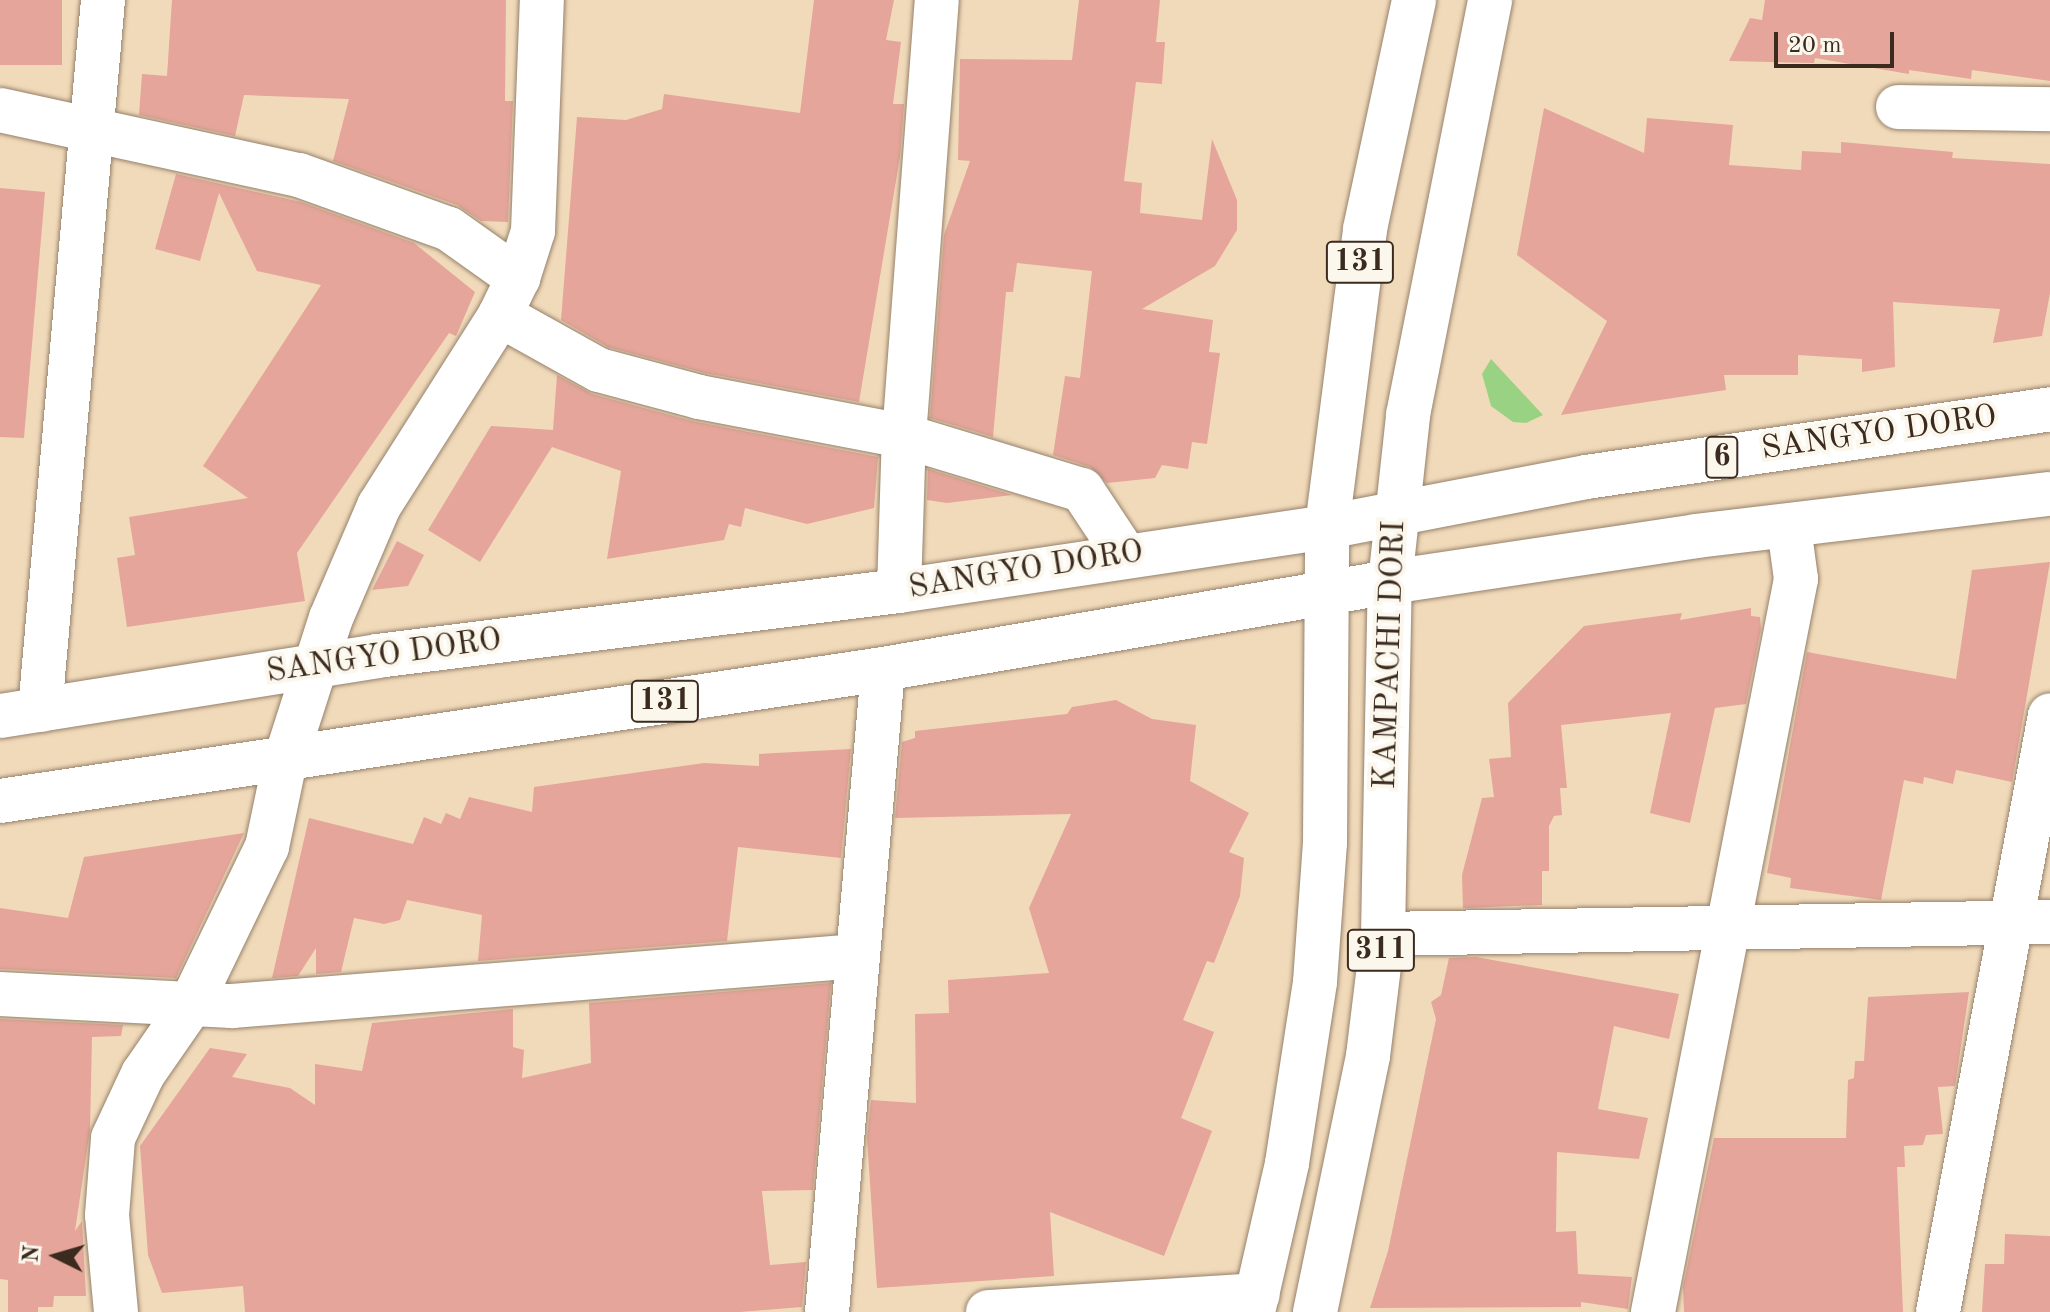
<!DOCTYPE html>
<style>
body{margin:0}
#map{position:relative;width:2050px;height:1312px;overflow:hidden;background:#f1daba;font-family:"Old Standard TT",serif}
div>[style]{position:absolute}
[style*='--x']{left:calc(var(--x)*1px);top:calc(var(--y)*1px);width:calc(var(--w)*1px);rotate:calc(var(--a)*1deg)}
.green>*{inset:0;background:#9ad284}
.building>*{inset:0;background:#e5a59a;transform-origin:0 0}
.roads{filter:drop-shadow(0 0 2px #96826c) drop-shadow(0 0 2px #96826c)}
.street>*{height:44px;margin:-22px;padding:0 22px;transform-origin:22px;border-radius:22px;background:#fff}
.secondary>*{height:44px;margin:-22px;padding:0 22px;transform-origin:22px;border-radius:22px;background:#fff}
.primary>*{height:44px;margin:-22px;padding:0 22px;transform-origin:22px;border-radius:22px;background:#fff}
.highway>*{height:44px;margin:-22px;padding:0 22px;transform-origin:22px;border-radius:22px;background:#fff}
span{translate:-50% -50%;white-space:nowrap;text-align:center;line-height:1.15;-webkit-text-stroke:8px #fbf7ec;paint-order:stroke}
.shield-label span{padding:2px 6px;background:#fbf7ec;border:2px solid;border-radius:6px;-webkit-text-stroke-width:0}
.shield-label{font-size:30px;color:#3b2a1e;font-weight:700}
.street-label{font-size:32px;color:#3b2a1e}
.north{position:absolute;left:16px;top:1216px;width:80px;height:80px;-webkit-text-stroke:6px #fbf7ec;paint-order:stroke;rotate:275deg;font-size:22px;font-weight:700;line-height:32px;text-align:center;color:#3b2a1e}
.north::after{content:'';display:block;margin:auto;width:28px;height:36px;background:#3b2a1e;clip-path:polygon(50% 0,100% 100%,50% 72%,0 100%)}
.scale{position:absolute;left:1774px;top:32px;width:120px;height:36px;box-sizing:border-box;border:4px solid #3b2a1e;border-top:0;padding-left:10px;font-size:24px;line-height:28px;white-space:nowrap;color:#3b2a1e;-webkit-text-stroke:6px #fbf7ec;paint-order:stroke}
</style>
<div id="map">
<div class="green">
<div style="clip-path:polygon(1491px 359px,1543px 415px,1526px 423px,1513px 422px,1491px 406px,1482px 374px)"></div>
</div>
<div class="building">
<div style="left:0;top:0;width:62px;height:65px"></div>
<div style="clip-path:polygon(172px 0,506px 0,505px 101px,513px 101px,508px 222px,481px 221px,457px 205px,333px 161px,349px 99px,244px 95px,235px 136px,139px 115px,142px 74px,167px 76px)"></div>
<div style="clip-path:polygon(814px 0,894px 0,886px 40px,901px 42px,893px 104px,904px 104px,900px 157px,859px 402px,705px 373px,608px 347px,561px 320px,577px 117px,626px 120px,662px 109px,664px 94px,800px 113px)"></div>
<div style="clip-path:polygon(1079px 0,1160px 0,1156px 42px,1165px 42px,1162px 84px,1136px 82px,1124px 181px,1142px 183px,1140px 213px,1202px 220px,1212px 139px,1237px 200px,1237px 230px,1215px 266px,1142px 309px,1213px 320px,1209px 352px,1220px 353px,1207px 444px,1192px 442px,1188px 469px,1162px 465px,1155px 478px,1107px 483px,1090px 467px,1053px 455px,1065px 376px,1080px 378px,1092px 271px,1017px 263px,1013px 292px,1006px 292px,993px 437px,930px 418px,944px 235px,970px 161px,958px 160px,960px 59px,1072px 60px)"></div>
<div style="clip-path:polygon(1765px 0,2050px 0,2050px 81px,1972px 70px,1971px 79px,1909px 70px,1909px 74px,1815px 58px,1814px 63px,1729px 61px,1750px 18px,1762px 20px)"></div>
<div style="clip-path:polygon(1544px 108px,1644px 153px,1647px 118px,1733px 125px,1729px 165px,1801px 170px,1802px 151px,1841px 153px,1841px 142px,1953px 152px,1952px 158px,2050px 164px,2050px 293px,2042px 336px,1993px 343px,2000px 309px,1893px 302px,1895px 367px,1862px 372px,1862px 359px,1798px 355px,1798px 375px,1724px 375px,1726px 390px,1561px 415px,1607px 321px,1517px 255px)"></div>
<div style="clip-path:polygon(176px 174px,301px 202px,414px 243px,475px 292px,456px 336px,449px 333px,297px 553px,305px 601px,127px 627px,117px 558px,135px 555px,129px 517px,248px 498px,203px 466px,321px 285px,257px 271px,219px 193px,200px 261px,155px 249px)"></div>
<div style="clip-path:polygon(0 188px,45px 192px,24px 438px,0 437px)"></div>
<div style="clip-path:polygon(557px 375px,592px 394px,692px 421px,878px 457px,874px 508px,807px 524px,745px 508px,741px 527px,729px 524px,724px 540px,607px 559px,621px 471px,552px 447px,480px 562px,428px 530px,491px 426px,553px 430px)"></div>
<div style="clip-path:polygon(928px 469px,1012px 495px,947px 503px,927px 500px)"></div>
<div style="clip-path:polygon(397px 541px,424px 555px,408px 586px,372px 590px)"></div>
<div style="clip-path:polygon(2050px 562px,2012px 782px,1956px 770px,1953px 784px,1924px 777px,1923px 784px,1904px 780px,1881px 900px,1790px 888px,1791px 878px,1767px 873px,1807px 652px,1956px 679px,1972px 570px)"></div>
<div style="clip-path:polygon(1751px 608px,1751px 616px,1760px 617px,1761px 629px,1746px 704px,1715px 708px,1690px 823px,1650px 813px,1671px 713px,1561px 725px,1567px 788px,1560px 788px,1562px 815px,1554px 816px,1549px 826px,1549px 871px,1542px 871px,1542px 905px,1463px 908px,1462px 875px,1482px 798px,1494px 797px,1489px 759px,1511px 757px,1508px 703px,1584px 626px,1682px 613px,1680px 620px)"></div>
<div style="clip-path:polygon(1116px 700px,1152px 719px,1196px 725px,1190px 781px,1249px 813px,1229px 852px,1244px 858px,1240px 896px,1214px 963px,1207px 961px,1183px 1020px,1214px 1032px,1181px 1118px,1212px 1131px,1164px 1256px,1050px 1212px,1054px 1276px,877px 1288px,867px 1138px,871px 1100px,916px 1103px,915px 1014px,949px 1013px,948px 980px,1049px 973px,1029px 908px,1071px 814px,895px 818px,902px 742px,915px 738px,915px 731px,1067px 714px,1072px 707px)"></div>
<div style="clip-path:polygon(851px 749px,841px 858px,738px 847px,727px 941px,478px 961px,482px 915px,407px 900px,400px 920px,384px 924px,354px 918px,341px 972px,316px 974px,316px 948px,298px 976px,272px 978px,309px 818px,413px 844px,424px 817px,441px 824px,446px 813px,460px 819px,469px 797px,532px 812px,534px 787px,704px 763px,759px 766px,759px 754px)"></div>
<div style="clip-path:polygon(244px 833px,176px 978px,0 969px,0 908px,68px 918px,84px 857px)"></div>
<div style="clip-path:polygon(1476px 957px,1679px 994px,1669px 1039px,1614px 1026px,1598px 1109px,1648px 1118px,1639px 1159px,1557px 1152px,1556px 1232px,1576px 1231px,1578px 1274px,1632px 1277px,1628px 1309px,1581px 1302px,1581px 1307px,1370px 1308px,1388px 1251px,1436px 1019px,1431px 1002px,1441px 995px,1449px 958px)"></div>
<div style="clip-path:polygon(831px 983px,813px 1190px,762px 1191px,770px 1265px,806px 1262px,802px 1307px,740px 1312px,245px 1312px,243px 1286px,162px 1293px,148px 1255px,140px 1146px,210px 1048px,247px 1054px,232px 1077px,290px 1088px,315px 1105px,315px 1064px,362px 1071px,372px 1023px,513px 1009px,513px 1047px,524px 1050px,522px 1078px,591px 1063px,589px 1003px)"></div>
<div style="clip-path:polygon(1969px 992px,1955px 1086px,1938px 1087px,1943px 1134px,1926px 1135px,1923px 1145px,1904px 1146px,1905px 1167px,1897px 1167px,1903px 1312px,1684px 1312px,1683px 1287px,1714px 1138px,1846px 1138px,1848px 1080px,1854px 1078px,1855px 1061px,1864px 1061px,1868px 997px)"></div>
<div style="clip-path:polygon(0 1019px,123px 1025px,121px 1036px,92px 1037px,90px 1130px,75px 1231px,82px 1221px,86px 1296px,54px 1296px,53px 1307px,38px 1307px,38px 1312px,8px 1312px,8px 1280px,0 1279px)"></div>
<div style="clip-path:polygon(2005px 1234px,2050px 1236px,2050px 1312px,1982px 1312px,1985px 1264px,2004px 1264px)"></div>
</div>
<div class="roads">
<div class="street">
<div style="--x:1898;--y:107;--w:152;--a:0.8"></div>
<div style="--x:0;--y:110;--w:306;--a:12.3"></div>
<div style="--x:299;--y:175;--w:159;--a:19.8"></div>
<div style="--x:449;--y:229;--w:85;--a:35.4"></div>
<div style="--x:500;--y:315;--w:113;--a:29.1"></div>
<div style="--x:599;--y:370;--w:104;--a:15.1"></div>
<div style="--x:699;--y:397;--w:209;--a:10.8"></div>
<div style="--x:904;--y:436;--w:186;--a:16.9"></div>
<div style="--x:1082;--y:490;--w:78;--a:56.5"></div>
<div style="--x:899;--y:591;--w:155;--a:-88.2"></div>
<div style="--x:904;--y:436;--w:437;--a:-85.7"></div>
<div style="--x:1383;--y:934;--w:667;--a:-1.03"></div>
<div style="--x:0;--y:994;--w:232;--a:3"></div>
<div style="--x:232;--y:1006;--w:628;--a:-4.57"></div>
<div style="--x:116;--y:1312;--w:97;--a:-95.3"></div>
<div style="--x:107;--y:1215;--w:77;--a:-85.5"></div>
<div style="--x:113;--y:1138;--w:71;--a:-64.9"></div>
<div style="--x:143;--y:1074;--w:83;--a:-55.3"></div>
<div style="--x:190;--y:1006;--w:177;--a:-64.2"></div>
<div style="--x:267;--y:847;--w:88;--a:-78.2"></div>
<div style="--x:285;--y:761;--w:150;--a:-72.2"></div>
<div style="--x:331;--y:618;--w:122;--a:-66.8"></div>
<div style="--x:379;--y:506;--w:226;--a:-57.6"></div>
<div style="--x:500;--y:315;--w:41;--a:-64.1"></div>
<div style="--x:518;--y:278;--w:49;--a:-72.3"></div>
<div style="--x:533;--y:231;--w:231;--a:-87.8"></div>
<div style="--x:827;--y:1312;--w:645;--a:-85.02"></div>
<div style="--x:988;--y:1312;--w:270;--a:-3.6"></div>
<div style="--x:1653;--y:1312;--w:747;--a:-78.96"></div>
<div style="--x:1796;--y:579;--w:52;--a:-97.7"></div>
<div style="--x:1938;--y:1312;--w:607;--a:-79.37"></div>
</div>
<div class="secondary">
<div style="--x:40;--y:710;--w:713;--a:-84.93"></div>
</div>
<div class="primary">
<div style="--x:1253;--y:1312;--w:153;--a:-77.1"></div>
<div style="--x:1287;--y:1163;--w:183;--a:-81.2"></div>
<div style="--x:1315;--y:982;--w:139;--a:-85.9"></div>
<div style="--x:1325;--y:843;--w:316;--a:-89.6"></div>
<div style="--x:1327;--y:527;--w:264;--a:-10.9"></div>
<div style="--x:1586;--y:477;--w:469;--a:-8.3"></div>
<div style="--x:1315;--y:1312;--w:261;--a:-78.3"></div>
<div style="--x:1368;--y:1056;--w:123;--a:-83"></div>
<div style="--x:1383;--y:934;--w:352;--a:-88.9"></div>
<div style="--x:1390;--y:582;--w:309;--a:-8.5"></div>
<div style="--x:1696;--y:536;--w:356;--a:-6.8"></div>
</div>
<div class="highway">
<div style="--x:0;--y:716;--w:382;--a:-9"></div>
<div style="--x:377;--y:656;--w:526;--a:-7.1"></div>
<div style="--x:899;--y:591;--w:433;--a:-8.5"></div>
<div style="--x:1327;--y:527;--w:300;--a:-82.7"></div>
<div style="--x:1365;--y:229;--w:234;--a:-77.9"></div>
<div style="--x:0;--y:801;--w:893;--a:-8.5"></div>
<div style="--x:883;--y:669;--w:514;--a:-9.74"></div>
<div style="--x:1390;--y:582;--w:168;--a:-83.8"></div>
<div style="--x:1408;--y:415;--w:423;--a:-78.8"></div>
</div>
</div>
<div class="shield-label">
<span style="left:1360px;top:262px">131</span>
<span style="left:1722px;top:457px">6</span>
<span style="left:665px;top:701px">131</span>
<span style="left:1381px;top:950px">311</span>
</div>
<div class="street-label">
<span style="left:1879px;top:434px;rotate:-8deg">SANGYO DORO</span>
<span style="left:1026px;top:571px;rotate:-9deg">SANGYO DORO</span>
<span style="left:1391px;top:655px;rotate:-88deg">KAMPACHI DORI</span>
<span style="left:384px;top:657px;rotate:-8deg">SANGYO DORO</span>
</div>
<div class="north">N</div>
<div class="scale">20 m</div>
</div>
